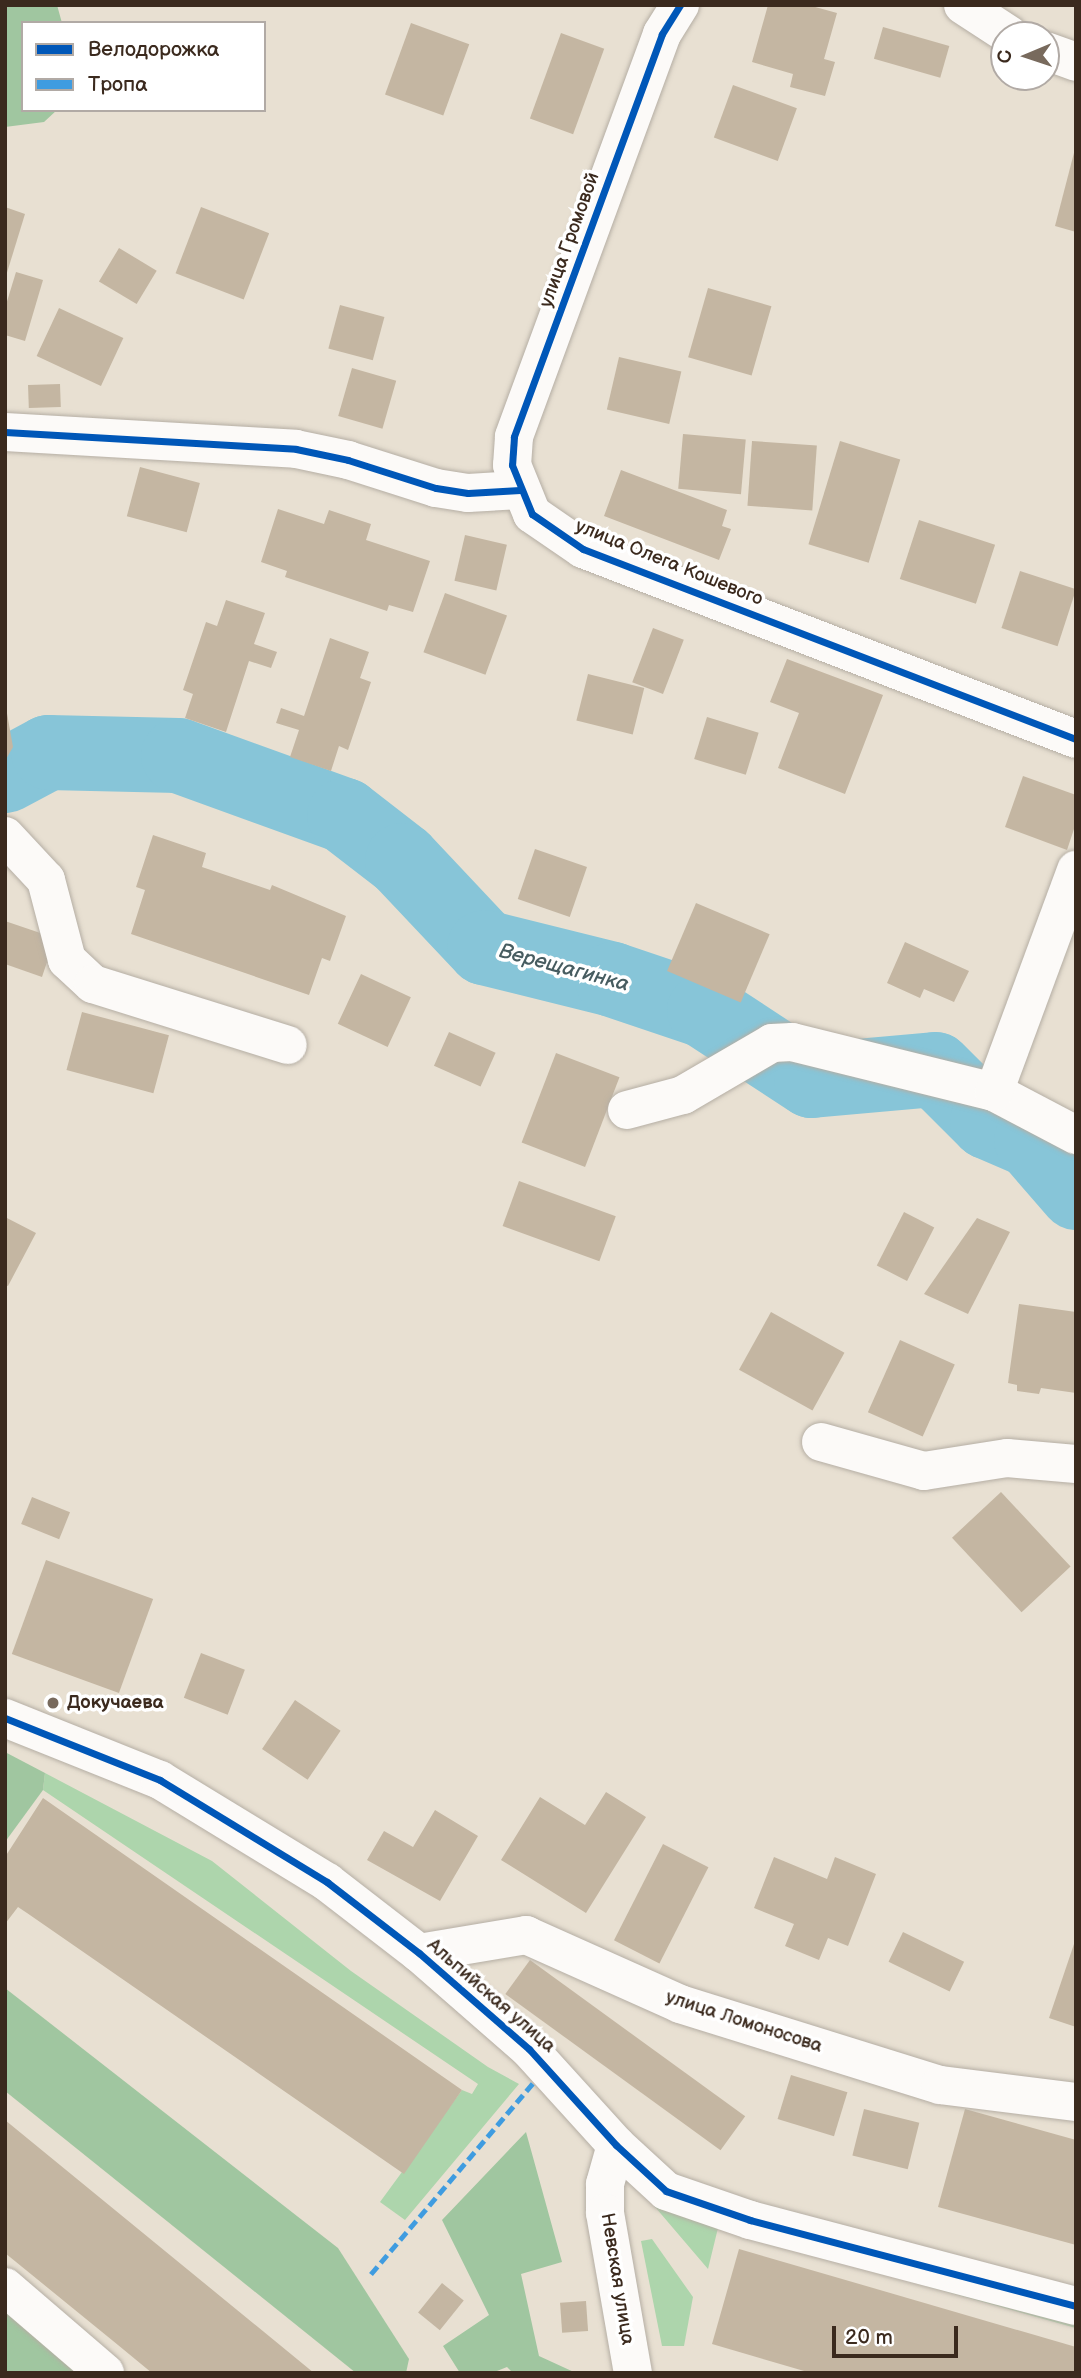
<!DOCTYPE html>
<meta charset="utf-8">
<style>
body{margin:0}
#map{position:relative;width:1081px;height:2378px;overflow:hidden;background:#e8e0d2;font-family:"Balsamiq Sans",sans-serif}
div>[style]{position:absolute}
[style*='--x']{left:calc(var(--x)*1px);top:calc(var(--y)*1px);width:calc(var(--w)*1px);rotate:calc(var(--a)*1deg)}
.green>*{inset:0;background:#add5ac}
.forest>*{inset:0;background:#a0c6a0}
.river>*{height:75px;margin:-37.5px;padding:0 37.5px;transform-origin:37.5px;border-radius:37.5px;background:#87c5d8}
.building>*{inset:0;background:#c4b6a2;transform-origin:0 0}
.roads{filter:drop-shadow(0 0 2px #b5aea4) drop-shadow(0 0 2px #b5aea4)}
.minor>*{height:38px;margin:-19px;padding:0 19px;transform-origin:19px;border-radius:19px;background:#fcfaf8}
.quiet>*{height:5px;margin-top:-2.5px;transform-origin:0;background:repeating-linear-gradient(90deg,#3f9ce0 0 10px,transparent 0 15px)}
.cycleway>*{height:7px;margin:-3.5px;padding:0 3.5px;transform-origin:3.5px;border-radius:3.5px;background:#0057b8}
.dots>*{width:19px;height:19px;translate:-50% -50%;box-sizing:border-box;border:4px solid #fff;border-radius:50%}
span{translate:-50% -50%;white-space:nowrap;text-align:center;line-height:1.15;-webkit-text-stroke:7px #fff;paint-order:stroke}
.street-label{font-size:19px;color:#3b2a1e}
.poi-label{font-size:19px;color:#3b2a1e;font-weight:700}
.left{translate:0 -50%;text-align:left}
.water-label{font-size:21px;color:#475c60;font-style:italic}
.frame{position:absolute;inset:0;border:7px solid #3b2a1e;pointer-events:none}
.legend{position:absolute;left:21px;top:21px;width:245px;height:91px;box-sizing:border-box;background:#fff;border:2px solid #b1aaa5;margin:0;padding:9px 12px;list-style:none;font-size:21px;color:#3b2a1e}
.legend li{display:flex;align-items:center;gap:14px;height:35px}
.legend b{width:35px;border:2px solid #b1aaa5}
.north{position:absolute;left:990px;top:21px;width:70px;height:70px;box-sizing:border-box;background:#fff;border:2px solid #b1aaa5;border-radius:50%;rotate:268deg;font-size:19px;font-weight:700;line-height:28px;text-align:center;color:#3b2a1e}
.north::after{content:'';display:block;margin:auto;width:24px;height:32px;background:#786a5d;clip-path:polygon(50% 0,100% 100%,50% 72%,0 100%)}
.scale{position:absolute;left:832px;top:2326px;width:126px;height:32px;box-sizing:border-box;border:4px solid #3b2a1e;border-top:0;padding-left:9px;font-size:21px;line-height:24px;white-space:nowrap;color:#3b2a1e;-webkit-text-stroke:5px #fff;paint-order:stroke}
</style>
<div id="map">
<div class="green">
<div style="clip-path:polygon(45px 1773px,212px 1861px,351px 1971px,488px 2067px,519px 2084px,405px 2220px,380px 2202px,462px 2090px,472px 2094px,478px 2084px,43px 1790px)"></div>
<div style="clip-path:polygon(638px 2187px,1076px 2315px,1076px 2328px,718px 2228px,708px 2269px)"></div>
<div style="clip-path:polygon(652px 2239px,693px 2297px,684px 2346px,662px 2346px,641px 2241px)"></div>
</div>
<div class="forest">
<div style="clip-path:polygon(5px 5px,57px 5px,62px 23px,23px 23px,23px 110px,57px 110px,44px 122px,5px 127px)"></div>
<div style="clip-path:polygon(5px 1752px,45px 1773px,43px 1790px,5px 1842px)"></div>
<div style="clip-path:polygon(5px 1988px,338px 2248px,409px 2359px,406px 2373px,356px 2373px,5px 2091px)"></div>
<div style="clip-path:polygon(526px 2132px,562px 2262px,521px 2274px,539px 2356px,576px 2373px,513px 2373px,507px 2367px,492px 2373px,460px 2373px,443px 2346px,489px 2315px,442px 2220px)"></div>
<div style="clip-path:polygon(5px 2309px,80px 2373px,5px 2373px)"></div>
</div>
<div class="river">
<div style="--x:5;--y:775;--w:49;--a:-28.1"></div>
<div style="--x:48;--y:752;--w:130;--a:1.3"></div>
<div style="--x:178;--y:755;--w:177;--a:19.9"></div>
<div style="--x:344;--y:815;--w:73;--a:37.8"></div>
<div style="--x:402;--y:860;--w:120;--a:46.7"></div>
<div style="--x:484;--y:947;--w:132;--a:14"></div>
<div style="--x:612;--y:979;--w:97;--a:18.6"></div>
<div style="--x:704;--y:1010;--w:128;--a:33.2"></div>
<div style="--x:811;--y:1080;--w:124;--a:-5.1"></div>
<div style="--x:935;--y:1069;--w:74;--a:45"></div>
<div style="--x:987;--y:1121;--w:48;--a:23.4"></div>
<div style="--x:1031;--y:1140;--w:69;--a:49.1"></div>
</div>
<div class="building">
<div style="clip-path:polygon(768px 5px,808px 5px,837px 13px,824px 59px,835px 62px,825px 96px,790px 87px,793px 74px,752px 62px)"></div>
<div style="left:411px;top:23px;width:62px;height:76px;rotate:20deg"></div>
<div style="left:883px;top:27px;width:69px;height:33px;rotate:16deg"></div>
<div style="left:561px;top:33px;width:46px;height:91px;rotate:20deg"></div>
<div style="left:733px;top:85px;width:68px;height:56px;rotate:20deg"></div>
<div style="clip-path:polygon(1076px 145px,1076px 232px,1055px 226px)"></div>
<div style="clip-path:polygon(5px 207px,25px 214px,6px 276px,5px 276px)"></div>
<div style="left:201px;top:207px;width:73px;height:71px;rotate:21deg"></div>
<div style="left:119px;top:248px;width:44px;height:39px;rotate:31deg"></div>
<div style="clip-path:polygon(16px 272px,43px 280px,25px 341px,5px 335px,5px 308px)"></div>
<div style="left:708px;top:288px;width:66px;height:72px;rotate:16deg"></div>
<div style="left:340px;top:305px;width:46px;height:45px;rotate:15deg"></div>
<div style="left:59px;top:308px;width:71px;height:53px;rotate:25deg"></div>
<div style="left:619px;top:357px;width:64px;height:54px;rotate:13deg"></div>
<div style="left:352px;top:368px;width:46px;height:50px;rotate:16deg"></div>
<div style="left:60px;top:384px;width:23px;height:32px;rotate:88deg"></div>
<div style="left:683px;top:434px;width:63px;height:55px;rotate:5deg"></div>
<div style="left:752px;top:441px;width:65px;height:65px;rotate:4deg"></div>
<div style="left:840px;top:441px;width:63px;height:108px;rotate:17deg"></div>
<div style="left:140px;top:467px;width:62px;height:51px;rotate:15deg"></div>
<div style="clip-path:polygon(621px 470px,727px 510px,722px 526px,731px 529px,719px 560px,604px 516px)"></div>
<div style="clip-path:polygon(278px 509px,324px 524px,329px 510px,371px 524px,366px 540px,430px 561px,413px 612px,389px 605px,387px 611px,285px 577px,287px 571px,261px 562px)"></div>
<div style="left:919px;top:520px;width:80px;height:62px;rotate:18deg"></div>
<div style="left:465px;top:535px;width:43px;height:47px;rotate:13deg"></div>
<div style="left:1020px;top:571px;width:59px;height:60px;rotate:18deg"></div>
<div style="left:445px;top:593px;width:66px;height:63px;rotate:20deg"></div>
<div style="clip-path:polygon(226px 600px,265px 613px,254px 644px,277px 652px,271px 668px,249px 661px,226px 732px,185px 718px,193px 694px,183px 690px,206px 622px,217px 626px)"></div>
<div style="left:653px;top:628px;width:33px;height:58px;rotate:21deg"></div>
<div style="clip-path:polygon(330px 638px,369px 652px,360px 678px,371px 682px,348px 750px,339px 746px,331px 771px,290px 757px,299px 730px,276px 723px,281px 708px,304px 716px)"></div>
<div style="clip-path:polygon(787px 659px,883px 695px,845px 794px,778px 768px,799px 713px,770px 702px)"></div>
<div style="left:588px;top:674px;width:58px;height:48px;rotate:14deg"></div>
<div style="clip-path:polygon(5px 702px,13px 747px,5px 761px)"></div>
<div style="left:707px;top:717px;width:54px;height:44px;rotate:17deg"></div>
<div style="clip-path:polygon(1023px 776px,1076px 795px,1076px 823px,1067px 850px,1005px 827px)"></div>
<div style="clip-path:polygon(153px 835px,206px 853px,202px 867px,270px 890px,272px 885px,346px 916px,330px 961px,322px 958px,309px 995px,131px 934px,145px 890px,136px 887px)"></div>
<div style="left:535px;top:849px;width:55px;height:53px;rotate:19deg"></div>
<div style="left:696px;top:903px;width:80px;height:74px;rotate:23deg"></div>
<div style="clip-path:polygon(5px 921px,55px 938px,42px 977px,5px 964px)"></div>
<div style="clip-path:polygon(905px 942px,969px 971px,954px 1002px,924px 989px,920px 998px,887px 983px)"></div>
<div style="left:361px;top:974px;width:55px;height:55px;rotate:25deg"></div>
<div style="left:82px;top:1012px;width:90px;height:60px;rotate:15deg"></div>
<div style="left:449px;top:1032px;width:51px;height:37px;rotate:24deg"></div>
<div style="left:556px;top:1053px;width:68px;height:96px;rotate:21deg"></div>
<div style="left:519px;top:1181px;width:103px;height:48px;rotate:20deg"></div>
<div style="left:904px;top:1212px;width:34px;height:60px;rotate:27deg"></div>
<div style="clip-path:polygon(5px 1217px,36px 1233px,8px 1286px,5px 1285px)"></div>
<div style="clip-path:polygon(977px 1218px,1010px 1232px,968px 1314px,924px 1294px)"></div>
<div style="clip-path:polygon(1019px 1304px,1076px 1312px,1076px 1393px,1041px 1388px,1039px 1394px,1017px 1391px,1017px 1385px,1008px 1383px)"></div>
<div style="left:771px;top:1312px;width:84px;height:66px;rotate:29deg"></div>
<div style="left:900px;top:1340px;width:60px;height:79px;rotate:24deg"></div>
<div style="left:1001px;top:1492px;width:102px;height:67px;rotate:47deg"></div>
<div style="left:32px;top:1497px;width:41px;height:29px;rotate:22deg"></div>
<div style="left:46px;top:1560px;width:114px;height:100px;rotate:20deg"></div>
<div style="left:201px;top:1653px;width:47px;height:48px;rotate:21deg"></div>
<div style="left:295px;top:1700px;width:55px;height:59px;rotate:34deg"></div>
<div style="clip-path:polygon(606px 1792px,646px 1817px,586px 1913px,501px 1860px,540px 1797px,585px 1825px)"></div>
<div style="clip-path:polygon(43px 1798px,462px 2090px,404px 2174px,27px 1913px,18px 1907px,5px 1924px,5px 1857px)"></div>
<div style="clip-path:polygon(435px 1810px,478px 1836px,440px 1901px,367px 1860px,384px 1831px,413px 1847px)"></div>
<div style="left:663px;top:1844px;width:51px;height:108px;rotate:27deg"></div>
<div style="clip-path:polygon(774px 1857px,827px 1879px,835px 1857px,876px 1874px,848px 1946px,828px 1938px,819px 1960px,785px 1946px,794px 1924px,754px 1908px)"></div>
<div style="left:903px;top:1932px;width:68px;height:33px;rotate:26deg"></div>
<div style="clip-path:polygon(1075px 1941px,1076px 1941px,1076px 2027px,1049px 2018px)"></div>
<div style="left:530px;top:1960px;width:266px;height:42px;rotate:36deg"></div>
<div style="left:791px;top:2075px;width:59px;height:46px;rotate:17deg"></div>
<div style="left:864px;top:2109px;width:57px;height:48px;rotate:14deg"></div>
<div style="clip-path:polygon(965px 2109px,1076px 2140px,1076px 2245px,938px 2207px)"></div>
<div style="clip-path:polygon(5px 2120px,314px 2373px,152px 2373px,118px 2345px,5px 2253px)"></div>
<div style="clip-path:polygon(739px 2249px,1076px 2347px,1076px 2373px,811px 2373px,712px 2344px)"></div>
<div style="left:442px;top:2283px;width:28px;height:38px;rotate:39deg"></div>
<div style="left:586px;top:2301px;width:30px;height:26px;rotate:86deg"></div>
</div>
<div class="roads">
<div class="minor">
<div style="--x:680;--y:5;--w:34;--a:122"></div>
<div style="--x:662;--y:34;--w:429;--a:110.2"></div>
<div style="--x:514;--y:437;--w:28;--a:94"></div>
<div style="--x:512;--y:465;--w:53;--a:67.8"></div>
<div style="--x:532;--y:514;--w:62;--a:34.5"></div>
<div style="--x:583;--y:549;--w:528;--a:21.08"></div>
<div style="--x:963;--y:5;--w:55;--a:33.1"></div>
<div style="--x:1046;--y:51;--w:32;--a:20"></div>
<div style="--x:5;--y:432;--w:291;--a:3.3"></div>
<div style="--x:296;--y:449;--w:53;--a:11.9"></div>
<div style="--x:348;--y:460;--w:92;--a:17.7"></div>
<div style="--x:436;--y:488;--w:32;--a:9"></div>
<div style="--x:468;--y:493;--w:52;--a:-3.3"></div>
<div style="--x:5;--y:836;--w:60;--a:47"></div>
<div style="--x:46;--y:880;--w:83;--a:75.3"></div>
<div style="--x:67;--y:960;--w:35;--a:43"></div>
<div style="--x:93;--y:984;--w:204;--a:17.4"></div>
<div style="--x:994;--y:1092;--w:93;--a:27.7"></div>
<div style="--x:627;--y:1110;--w:58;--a:-15"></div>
<div style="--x:683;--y:1095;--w:103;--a:-30.3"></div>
<div style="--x:772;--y:1043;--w:20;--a:-3"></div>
<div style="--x:792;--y:1042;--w:208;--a:13.9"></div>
<div style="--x:994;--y:1092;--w:237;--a:-69.7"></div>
<div style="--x:821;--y:1442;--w:107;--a:15.7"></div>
<div style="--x:924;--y:1471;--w:84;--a:-8.9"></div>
<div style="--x:1007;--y:1458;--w:69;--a:5"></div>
<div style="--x:5;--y:1718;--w:167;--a:21.8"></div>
<div style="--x:160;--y:1780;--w:196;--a:31.4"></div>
<div style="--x:327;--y:1882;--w:116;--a:37.7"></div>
<div style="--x:419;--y:1953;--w:146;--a:41.1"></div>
<div style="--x:529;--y:2049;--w:130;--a:47.8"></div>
<div style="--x:616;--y:2145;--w:68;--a:42.6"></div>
<div style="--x:666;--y:2191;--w:89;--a:19"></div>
<div style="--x:750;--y:2220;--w:337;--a:14.8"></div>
<div style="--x:419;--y:1953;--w:109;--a:-9.5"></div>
<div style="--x:526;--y:1935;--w:169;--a:24.1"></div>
<div style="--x:680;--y:2004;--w:272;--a:17.3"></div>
<div style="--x:940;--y:2085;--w:137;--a:7.1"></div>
<div style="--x:616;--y:2145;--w:41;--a:105.8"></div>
<div style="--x:605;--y:2184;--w:29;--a:90"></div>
<div style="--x:605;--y:2213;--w:162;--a:80.1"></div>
<div style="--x:5;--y:2287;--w:132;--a:40.7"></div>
</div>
</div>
<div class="quiet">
<div style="--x:371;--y:2274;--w:252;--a:-49.7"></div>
</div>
<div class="cycleway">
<div style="--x:680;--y:5;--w:34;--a:122"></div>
<div style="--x:662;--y:34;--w:429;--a:110.2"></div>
<div style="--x:514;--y:437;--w:28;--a:94"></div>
<div style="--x:512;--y:465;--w:53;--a:67.8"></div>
<div style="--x:532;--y:514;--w:62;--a:34.5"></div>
<div style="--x:583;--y:549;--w:528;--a:21.08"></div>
<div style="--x:5;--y:432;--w:291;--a:3.3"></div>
<div style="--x:296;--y:449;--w:53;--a:11.9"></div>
<div style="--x:348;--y:460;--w:92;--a:17.7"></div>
<div style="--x:436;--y:488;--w:32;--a:9"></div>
<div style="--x:468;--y:493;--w:52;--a:-3.3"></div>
<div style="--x:5;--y:1718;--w:167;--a:21.8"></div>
<div style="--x:160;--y:1780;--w:196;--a:31.4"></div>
<div style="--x:327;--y:1882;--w:116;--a:37.7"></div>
<div style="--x:419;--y:1953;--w:146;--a:41.1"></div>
<div style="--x:529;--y:2049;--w:130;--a:47.8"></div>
<div style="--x:616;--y:2145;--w:68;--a:42.6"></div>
<div style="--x:666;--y:2191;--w:89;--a:19"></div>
<div style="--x:750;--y:2220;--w:337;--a:14.8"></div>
</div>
<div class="dots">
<div style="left:53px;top:1703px;background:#786a5d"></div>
</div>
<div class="street-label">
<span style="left:570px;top:240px;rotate:-70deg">улица Громовой</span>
<span style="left:669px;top:563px;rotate:22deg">улица Олега Кошевого</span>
<span style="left:491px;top:1996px;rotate:41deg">Альпийская улица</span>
<span style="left:744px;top:2022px;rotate:18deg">улица Ломоносова</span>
<span style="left:617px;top:2279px;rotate:81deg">Невская улица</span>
</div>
<div class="poi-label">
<span class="left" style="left:67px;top:1703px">Докучаева</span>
</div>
<div class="water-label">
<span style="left:564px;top:968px;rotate:15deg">Верещагинка</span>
</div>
<div class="frame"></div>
<ul class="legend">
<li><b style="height:9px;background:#0057b8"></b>Велодорожка</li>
<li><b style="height:9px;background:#3f9ce0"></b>Тропа</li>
</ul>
<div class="north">С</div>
<div class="scale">20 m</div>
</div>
